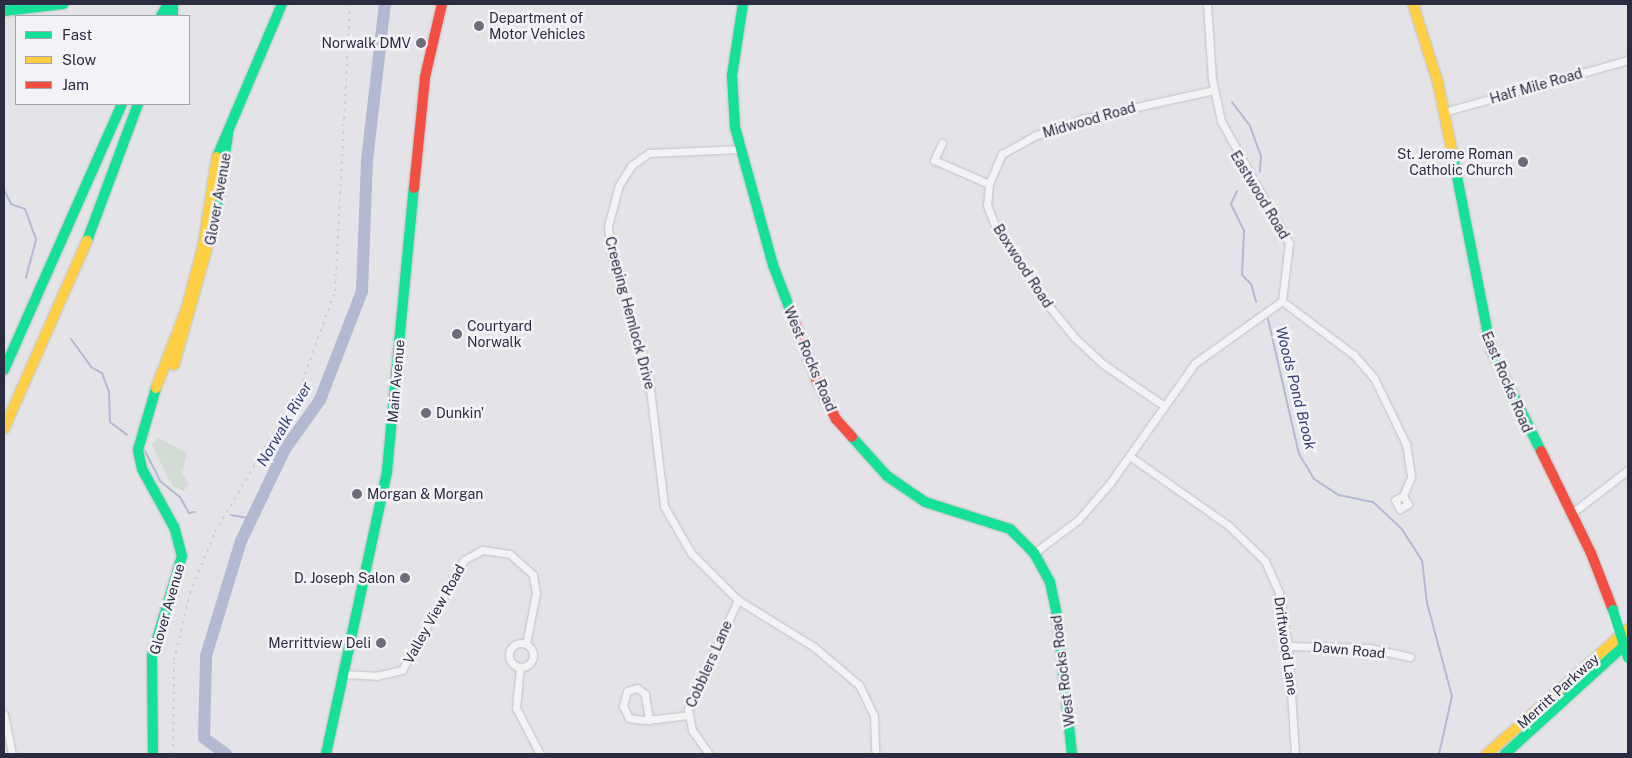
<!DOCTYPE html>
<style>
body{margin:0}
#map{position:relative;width:1632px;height:758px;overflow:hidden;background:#e4e4e8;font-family:"Public Sans",sans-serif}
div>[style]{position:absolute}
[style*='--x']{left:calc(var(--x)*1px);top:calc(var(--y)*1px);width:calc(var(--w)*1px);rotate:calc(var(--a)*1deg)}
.green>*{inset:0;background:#d2dbd4}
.stream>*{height:2px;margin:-1px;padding:0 1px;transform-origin:1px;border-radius:1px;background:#b4b9d2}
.river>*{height:12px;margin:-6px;padding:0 6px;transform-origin:6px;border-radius:6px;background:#b4b9d2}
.roads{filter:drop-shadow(0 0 1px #c1c1c5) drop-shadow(0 0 1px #c1c1c5)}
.street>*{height:7px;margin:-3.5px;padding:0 3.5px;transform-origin:3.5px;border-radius:3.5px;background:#f3f3f5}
.street>.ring{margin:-3.5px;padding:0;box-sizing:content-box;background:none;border:7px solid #f3f3f5;border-radius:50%}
.fast>*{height:10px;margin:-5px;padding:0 5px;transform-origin:5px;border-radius:5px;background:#16e098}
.slow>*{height:10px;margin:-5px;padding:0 5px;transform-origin:5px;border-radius:5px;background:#ffcf43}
.jam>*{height:10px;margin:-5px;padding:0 5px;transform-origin:5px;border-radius:5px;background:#f24e42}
.rail>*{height:2px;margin-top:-1px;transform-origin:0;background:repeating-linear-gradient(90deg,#cdcdd0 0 2.5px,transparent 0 7.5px)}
.fast-bridge>*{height:10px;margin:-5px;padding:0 5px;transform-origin:5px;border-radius:5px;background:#16e098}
.dots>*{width:14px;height:14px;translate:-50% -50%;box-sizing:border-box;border:2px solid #f2f2f7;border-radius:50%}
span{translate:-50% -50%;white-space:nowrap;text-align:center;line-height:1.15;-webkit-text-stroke:5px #f2f2f7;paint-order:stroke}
.poi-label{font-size:14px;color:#2b2c41}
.left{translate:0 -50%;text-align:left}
.right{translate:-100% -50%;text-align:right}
.street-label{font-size:14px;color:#2b2c41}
.water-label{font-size:15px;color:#363f74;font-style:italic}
.frame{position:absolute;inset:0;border:5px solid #2b2c41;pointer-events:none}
.legend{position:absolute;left:15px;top:15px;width:175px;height:90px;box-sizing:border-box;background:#f2f2f7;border:1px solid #a2a3ae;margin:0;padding:6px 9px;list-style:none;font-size:15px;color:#2b2c41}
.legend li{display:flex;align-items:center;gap:10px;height:25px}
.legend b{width:25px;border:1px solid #a2a3ae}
</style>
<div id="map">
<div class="green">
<div style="clip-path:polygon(158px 438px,187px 453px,182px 473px,189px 483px,184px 491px,174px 487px,167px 476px,152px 445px)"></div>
</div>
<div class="stream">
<div style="--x:1232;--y:102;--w:30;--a:53"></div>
<div style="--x:1250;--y:126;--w:32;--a:70"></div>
<div style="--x:1261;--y:156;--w:16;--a:94"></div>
<div style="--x:4;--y:190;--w:16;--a:63"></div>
<div style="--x:11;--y:204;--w:15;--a:20"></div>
<div style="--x:25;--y:209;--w:33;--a:70"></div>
<div style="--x:36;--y:240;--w:39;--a:105"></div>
<div style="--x:1237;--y:191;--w:14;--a:115"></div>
<div style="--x:1231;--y:204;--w:30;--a:64"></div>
<div style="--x:1244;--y:231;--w:44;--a:92.6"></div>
<div style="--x:1242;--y:275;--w:13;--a:45"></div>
<div style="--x:1251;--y:284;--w:19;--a:74"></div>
<div style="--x:1268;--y:319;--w:139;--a:77.1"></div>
<div style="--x:1299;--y:454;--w:29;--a:59"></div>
<div style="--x:1314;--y:479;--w:30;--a:33"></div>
<div style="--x:1339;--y:495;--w:35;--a:12"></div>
<div style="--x:1373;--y:502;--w:38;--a:43"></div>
<div style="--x:1401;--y:528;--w:38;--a:57"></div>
<div style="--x:1422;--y:560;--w:43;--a:83.4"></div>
<div style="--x:1427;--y:603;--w:96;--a:75"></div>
<div style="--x:1452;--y:696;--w:59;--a:102.6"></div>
<div style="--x:71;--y:339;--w:34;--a:54"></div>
<div style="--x:91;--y:367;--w:13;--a:29"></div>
<div style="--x:102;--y:373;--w:20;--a:70"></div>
<div style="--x:109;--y:392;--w:30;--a:88"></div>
<div style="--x:110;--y:422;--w:21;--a:37"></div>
<div style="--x:145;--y:451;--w:34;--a:63"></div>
<div style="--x:160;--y:481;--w:26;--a:39"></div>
<div style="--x:180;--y:497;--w:18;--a:61"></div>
<div style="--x:189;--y:513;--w:6;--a:-9"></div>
<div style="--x:231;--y:515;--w:22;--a:10"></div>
</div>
<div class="river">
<div style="--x:226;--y:754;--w:27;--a:-144"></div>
<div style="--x:204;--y:738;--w:82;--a:-88.6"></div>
<div style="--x:206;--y:656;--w:120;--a:-73.1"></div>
<div style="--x:241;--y:541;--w:102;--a:-64.4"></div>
<div style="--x:285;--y:449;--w:60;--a:-54.5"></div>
<div style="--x:320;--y:400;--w:117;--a:-68.9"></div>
<div style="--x:362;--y:291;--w:130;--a:-87.8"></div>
<div style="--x:367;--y:161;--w:158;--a:-83.5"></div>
</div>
<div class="roads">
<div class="street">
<div style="--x:1207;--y:4;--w:75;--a:86.2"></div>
<div style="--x:1212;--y:79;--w:43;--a:77.9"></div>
<div style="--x:1221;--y:121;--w:140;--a:60.9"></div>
<div style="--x:1289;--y:243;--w:58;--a:96.9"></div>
<div style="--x:1444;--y:112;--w:191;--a:-15.8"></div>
<div style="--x:942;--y:143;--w:19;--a:115"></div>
<div style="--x:934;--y:160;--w:60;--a:23.6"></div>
<div style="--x:989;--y:184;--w:21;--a:95"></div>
<div style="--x:987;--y:205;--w:19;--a:69"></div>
<div style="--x:994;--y:223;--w:78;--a:58.2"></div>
<div style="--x:1035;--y:289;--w:63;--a:50.8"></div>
<div style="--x:1075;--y:338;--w:38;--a:43"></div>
<div style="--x:1103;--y:364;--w:74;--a:34.5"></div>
<div style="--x:742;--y:149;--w:93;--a:177.5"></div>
<div style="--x:649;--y:153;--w:21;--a:145"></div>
<div style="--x:632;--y:165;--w:24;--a:123"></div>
<div style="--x:619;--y:185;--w:42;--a:105"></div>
<div style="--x:608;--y:226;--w:28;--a:84"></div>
<div style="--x:611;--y:254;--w:132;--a:73.2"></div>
<div style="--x:649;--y:380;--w:127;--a:83.2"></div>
<div style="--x:664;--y:506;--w:54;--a:60.1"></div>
<div style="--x:691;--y:553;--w:66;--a:45"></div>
<div style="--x:738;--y:600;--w:89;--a:31.7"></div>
<div style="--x:814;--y:647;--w:59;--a:40.2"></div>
<div style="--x:859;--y:685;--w:34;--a:64"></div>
<div style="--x:874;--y:716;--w:38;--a:88"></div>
<div style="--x:989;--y:184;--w:33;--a:-67"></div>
<div style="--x:1002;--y:154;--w:37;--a:-29"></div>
<div style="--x:1034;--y:136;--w:51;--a:-19.5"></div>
<div style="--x:1082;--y:119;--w:135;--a:-12.4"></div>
<div style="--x:1282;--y:301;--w:90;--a:36.9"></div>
<div style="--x:1354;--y:355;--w:30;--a:49"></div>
<div style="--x:1374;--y:378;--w:73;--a:64.1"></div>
<div style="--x:1406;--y:444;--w:33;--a:81"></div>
<div style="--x:1411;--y:477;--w:21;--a:113"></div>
<div style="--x:1403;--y:496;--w:9;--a:153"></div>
<div style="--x:1395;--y:500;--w:10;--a:61"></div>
<div style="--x:1400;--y:509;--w:9;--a:-32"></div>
<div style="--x:1408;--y:504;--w:9;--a:-122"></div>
<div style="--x:1131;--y:457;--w:120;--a:35.1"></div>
<div style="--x:1229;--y:526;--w:50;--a:44.2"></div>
<div style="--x:1265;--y:561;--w:34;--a:66"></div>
<div style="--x:1279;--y:592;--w:55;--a:80.5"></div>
<div style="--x:1288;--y:646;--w:108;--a:86.3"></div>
<div style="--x:1572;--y:513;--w:71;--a:-37.5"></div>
<div style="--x:1034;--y:553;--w:55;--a:-36.9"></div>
<div style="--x:1078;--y:520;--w:49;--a:-49.1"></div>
<div style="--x:1110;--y:483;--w:147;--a:-54.7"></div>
<div style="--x:1195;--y:363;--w:107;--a:-35.5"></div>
<div class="ring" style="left:509px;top:643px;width:17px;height:17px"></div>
<div style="--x:1288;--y:646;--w:81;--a:1.4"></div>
<div style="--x:1369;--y:648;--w:42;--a:12.4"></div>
<div style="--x:520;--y:667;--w:41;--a:95.6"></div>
<div style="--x:516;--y:708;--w:52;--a:62.4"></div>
<div style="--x:343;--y:674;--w:33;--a:3"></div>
<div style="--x:376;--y:676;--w:27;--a:-13"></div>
<div style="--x:402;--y:670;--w:126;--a:-60.6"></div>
<div style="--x:464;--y:560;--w:21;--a:-29"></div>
<div style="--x:482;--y:550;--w:28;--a:8"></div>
<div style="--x:510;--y:554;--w:31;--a:42"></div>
<div style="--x:533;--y:575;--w:18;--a:81"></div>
<div style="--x:536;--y:593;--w:52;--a:101.1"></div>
<div style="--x:4;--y:714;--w:41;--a:78.7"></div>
<div style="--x:649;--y:720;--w:26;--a:-99"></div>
<div style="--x:645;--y:694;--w:10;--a:-143"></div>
<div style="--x:637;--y:688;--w:10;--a:163"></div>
<div style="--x:627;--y:691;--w:16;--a:105"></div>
<div style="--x:623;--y:706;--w:13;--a:63"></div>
<div style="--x:629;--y:718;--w:13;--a:9"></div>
<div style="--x:642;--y:720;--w:14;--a:-4"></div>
<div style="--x:656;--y:719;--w:32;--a:-7"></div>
<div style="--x:709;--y:754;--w:29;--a:-125"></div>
<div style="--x:692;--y:730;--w:21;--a:-101"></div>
<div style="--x:688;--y:709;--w:120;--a:-65.4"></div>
</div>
<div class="fast">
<div style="--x:173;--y:4;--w:12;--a:90"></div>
<div style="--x:743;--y:4;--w:72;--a:98.8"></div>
<div style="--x:732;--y:75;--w:52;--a:86.7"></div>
<div style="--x:735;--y:127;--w:143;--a:74.6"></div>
<div style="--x:773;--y:265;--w:59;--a:69.1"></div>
<div style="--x:4;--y:11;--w:60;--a:-6.7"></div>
<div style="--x:161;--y:16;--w:14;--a:-60"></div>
<div style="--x:1453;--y:156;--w:198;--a:78.9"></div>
<div style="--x:1491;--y:350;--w:113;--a:63.7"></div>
<div style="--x:217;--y:157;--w:166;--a:-67"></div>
<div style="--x:215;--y:220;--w:87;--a:-81.4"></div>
<div style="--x:87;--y:241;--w:146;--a:-69.6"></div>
<div style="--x:4;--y:370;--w:291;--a:-66.1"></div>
<div style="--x:852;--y:437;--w:52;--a:48.1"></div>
<div style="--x:887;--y:476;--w:46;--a:34.4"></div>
<div style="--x:925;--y:502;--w:89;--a:17.6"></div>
<div style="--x:1010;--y:529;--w:34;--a:45"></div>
<div style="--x:1034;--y:553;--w:33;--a:61"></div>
<div style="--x:1050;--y:582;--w:35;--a:78"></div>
<div style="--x:1057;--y:616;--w:139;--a:83.8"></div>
<div style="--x:153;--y:754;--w:98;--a:-90.6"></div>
<div style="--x:152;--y:656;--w:104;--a:-73.3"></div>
<div style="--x:182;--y:556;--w:30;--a:-105"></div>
<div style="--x:174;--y:527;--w:66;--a:-118.9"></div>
<div style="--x:142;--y:469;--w:19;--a:-102"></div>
<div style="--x:138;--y:450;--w:65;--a:-73.8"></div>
<div style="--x:326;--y:754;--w:289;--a:-77.8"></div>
<div style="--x:387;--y:471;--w:284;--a:-84.6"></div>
<div style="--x:1505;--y:754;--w:166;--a:-42.3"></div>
</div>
<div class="slow">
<div style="--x:1413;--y:4;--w:83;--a:72.4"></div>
<div style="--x:1438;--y:83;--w:75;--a:78.4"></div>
<div style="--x:174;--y:365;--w:151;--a:-74.2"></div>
<div style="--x:156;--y:388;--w:84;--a:-69"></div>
<div style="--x:186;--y:310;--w:66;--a:-75.1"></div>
<div style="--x:203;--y:246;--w:90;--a:-81.1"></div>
<div style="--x:4;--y:429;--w:206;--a:-66.2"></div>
<div style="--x:1487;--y:754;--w:188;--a:-41.6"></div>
</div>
<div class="jam">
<div style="--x:414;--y:188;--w:112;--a:-84.3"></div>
<div style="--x:425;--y:77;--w:75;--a:-76.9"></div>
<div style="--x:794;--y:320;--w:66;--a:69.6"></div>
<div style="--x:817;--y:382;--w:42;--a:62.8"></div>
<div style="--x:836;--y:419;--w:24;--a:48"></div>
<div style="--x:1541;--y:451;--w:114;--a:63.9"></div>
<div style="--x:1591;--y:553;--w:61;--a:68.9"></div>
</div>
</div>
<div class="rail">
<div style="--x:173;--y:754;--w:94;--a:-89.4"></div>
<div style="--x:174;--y:660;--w:69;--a:-76.6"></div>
<div style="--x:190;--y:593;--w:66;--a:-67.7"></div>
<div style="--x:215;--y:532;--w:167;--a:-59.4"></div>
<div style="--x:300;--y:388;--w:103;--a:-70.2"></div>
<div style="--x:335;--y:291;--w:287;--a:-87"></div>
</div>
<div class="fast-bridge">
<div style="--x:1613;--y:610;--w:50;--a:72.6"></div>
</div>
<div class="dots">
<div style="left:479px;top:26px;background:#6c6c7b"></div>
<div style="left:421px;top:43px;background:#6c6c7b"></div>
<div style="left:1523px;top:162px;background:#6c6c7b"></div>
<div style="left:457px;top:334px;background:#6c6c7b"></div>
<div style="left:426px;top:413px;background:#6c6c7b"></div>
<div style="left:357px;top:494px;background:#6c6c7b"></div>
<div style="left:405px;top:578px;background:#6c6c7b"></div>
<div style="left:381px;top:643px;background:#6c6c7b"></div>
</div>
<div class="poi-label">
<span class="left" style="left:489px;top:26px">Department of<br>Motor Vehicles</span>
<span class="right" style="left:411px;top:43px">Norwalk DMV</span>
<span class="right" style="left:1513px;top:162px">St. Jerome Roman<br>Catholic Church</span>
<span class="left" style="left:467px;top:334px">Courtyard<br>Norwalk</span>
<span class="left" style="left:436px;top:413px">Dunkin'</span>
<span class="left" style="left:367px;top:494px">Morgan &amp; Morgan</span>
<span class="right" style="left:395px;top:578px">D. Joseph Salon</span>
<span class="right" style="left:371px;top:643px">Merrittview Deli</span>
</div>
<div class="street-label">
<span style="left:1536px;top:86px;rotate:-16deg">Half Mile Road</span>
<span style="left:1089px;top:120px;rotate:-16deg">Midwood Road</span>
<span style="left:1260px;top:195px;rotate:59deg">Eastwood Road</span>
<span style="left:218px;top:199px;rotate:-80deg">Glover Avenue</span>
<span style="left:1023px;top:266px;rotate:57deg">Boxwood Road</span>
<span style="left:630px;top:313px;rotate:75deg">Creeping Hemlock Drive</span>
<span style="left:810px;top:359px;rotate:67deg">West Rocks Road</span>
<span style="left:396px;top:381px;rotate:-85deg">Main Avenue</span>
<span style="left:1507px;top:382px;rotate:67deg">East Rocks Road</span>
<span style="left:167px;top:609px;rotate:-74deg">Glover Avenue</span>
<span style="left:434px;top:614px;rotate:-61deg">Valley View Road</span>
<span style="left:1286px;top:646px;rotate:82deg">Driftwood Lane</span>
<span style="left:1349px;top:650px;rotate:5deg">Dawn Road</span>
<span style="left:709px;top:664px;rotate:-66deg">Cobblers Lane</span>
<span style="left:1063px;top:671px;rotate:-97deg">West Rocks Road</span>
<span style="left:1558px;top:691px;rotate:-42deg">Merritt Parkway</span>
</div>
<div class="water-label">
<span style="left:1296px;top:388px;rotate:76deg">Woods Pond Brook</span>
<span style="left:284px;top:424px;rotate:-60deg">Norwalk River</span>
</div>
<div class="frame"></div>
<ul class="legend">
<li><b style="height:6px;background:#16e098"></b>Fast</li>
<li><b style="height:6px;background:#ffcf43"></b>Slow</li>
<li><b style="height:6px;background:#f24e42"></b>Jam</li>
</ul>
</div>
